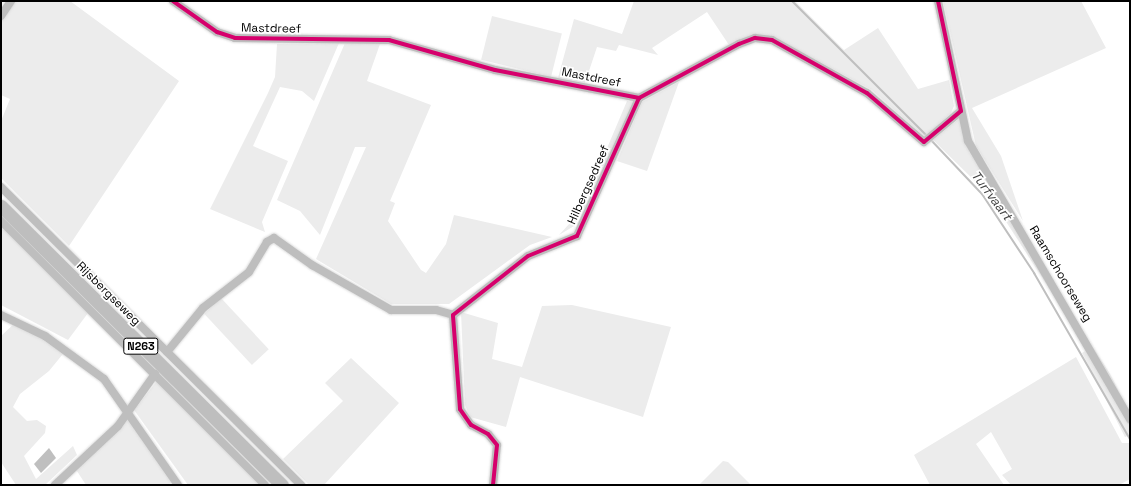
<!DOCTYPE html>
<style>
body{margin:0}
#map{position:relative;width:1131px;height:486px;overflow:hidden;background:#fff;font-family:"Space Grotesk",sans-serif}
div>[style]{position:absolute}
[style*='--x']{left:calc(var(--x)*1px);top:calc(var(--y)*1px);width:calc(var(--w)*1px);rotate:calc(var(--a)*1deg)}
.green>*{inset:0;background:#ececec;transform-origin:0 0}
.water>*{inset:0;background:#bfbfbf}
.stream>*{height:2px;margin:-1px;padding:0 1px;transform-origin:1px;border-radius:1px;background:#bfbfbf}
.roads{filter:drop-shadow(0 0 1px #dbdbdb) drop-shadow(0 0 1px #dbdbdb)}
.street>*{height:8px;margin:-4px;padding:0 4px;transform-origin:4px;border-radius:4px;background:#bebebe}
.primary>*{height:13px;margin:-6.5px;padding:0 6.5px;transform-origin:6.5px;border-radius:6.5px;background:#bebebe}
.cycleway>*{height:4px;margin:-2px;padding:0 2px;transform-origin:2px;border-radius:2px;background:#d6006c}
span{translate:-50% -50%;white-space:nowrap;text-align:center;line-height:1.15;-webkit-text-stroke:3.5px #fff;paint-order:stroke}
.shield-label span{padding:1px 3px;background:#fff;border:1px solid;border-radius:3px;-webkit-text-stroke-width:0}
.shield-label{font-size:11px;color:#000;font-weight:700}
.street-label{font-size:12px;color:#000}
.water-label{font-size:13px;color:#444;font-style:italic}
.frame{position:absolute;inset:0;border:2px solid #000;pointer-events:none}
</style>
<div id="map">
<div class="green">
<div style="clip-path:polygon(12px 1px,70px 1px,179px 81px,69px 246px,1px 178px,1px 121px,10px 99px,1px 95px,1px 17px)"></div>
<div style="clip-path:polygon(634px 1px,795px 1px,844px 50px,878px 28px,918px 89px,949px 80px,954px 106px,951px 113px,925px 137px,872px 90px,776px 38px,753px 34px,729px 45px,707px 12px,652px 48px,658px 55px,619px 45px,616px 51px,597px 47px,585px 83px,558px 78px,574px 19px,622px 34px)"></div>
<div style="clip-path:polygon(943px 1px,1081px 1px,1106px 48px,972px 108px,1001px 156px,1023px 221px,976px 146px)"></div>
<div style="left:492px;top:16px;width:72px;height:45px;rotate:14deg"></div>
<div style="clip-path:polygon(339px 43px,314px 101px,302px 91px,280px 87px,253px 146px,288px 161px,262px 222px,265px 232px,210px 209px,268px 93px,275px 77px,277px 44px)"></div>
<div style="clip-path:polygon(345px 43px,380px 44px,367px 81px,431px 105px,390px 201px,395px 203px,388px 221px,421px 270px,426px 273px,446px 244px,454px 215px,552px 237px,530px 245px,449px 304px,391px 304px,316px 259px,366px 147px,355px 147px,320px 235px,300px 211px,277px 200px)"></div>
<div style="clip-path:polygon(679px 82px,647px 171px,617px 161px,642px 102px)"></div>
<div style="clip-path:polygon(627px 101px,633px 102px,579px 223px,559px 235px,580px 212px)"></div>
<div style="clip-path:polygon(959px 119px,970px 153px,1110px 374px,1130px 413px,1130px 435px,1125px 437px,1082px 353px,1088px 349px,1084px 342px,1003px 217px,982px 188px,933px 140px)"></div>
<div style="clip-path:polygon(1px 226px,88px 313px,68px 340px,1px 305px)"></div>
<div style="left:221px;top:298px;width:70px;height:23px;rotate:47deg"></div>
<div style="clip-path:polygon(572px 305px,671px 327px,643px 417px,520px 377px,506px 427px,470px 417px,465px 405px,461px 312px,498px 323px,492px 359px,522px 367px,542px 306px)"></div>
<div style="clip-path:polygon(17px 321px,67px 349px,49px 371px,20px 394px,13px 407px,27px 421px,37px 420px,46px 426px,45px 433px,24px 456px,36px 479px,73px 446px,77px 455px,45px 485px,16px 485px,1px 462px,1px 336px)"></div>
<div style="clip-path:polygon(1076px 357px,1122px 443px,1130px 443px,1130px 479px,1119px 485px,1011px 485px,1002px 475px,1012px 469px,991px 432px,976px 444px,1004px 485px,930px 485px,914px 455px)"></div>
<div style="clip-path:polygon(351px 358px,399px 403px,324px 485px,309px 485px,283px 459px,343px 401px,325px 383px)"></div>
<div style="clip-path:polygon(157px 381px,261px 485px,188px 485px,134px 410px)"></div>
<div style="clip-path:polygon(129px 416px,174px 480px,168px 485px,86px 485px,75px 468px)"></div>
<div style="clip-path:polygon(723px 461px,728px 462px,751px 485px,699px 485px)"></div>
</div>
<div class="water">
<div style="clip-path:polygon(49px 448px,56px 458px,41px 473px,34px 464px)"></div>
</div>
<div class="stream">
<div style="--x:792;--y:1;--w:191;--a:45"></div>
<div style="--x:930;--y:139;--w:76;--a:46.6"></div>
<div style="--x:982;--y:194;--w:95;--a:56.6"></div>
<div style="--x:1034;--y:273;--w:192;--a:60"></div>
</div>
<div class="roads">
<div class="street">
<div style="--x:173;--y:1;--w:54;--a:35.2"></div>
<div style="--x:217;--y:32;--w:19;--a:18"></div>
<div style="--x:235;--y:38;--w:154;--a:0.7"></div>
<div style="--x:389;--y:40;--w:110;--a:15.8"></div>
<div style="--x:495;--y:70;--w:147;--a:11"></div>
<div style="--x:639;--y:98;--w:114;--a:-28.4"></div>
<div style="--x:739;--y:44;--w:17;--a:-21"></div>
<div style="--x:755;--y:38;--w:17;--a:7"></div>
<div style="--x:772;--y:40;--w:109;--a:29.2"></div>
<div style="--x:867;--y:93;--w:75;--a:40.7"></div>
<div style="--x:924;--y:142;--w:48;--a:-40"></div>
<div style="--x:938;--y:1;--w:143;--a:77.9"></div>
<div style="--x:968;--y:141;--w:322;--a:59.8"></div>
<div style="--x:1;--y:16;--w:18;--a:-56"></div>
<div style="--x:1;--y:187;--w:423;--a:44.8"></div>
<div style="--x:1;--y:221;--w:373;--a:45"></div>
<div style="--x:1;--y:315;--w:49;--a:25.5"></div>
<div style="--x:45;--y:336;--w:73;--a:36.1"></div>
<div style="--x:104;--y:379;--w:129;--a:55.1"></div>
<div style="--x:167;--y:352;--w:57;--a:-50.7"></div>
<div style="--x:203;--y:308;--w:58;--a:-38"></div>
<div style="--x:249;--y:272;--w:35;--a:-59"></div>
<div style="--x:267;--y:242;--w:8;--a:-30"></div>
<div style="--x:274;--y:238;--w:47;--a:35.4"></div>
<div style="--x:312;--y:265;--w:91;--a:29.7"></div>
<div style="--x:391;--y:310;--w:45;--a:0"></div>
<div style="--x:436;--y:310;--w:18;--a:16"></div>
<div style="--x:55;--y:485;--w:86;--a:-43.1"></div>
<div style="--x:118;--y:426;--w:64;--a:-54.6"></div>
<div style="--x:493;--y:485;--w:40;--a:-84.3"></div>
<div style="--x:497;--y:445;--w:14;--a:-129"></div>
<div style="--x:488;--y:434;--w:19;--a:-152"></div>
<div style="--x:471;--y:425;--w:19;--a:-125"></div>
<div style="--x:460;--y:409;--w:94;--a:-94.3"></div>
<div style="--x:453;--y:315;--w:95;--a:-38.2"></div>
<div style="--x:528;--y:256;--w:53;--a:-22.2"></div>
<div style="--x:577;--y:236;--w:151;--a:-65.8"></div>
</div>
<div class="primary">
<div style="--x:1;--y:206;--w:396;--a:44.8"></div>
</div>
</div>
<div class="cycleway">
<div style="--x:173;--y:1;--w:54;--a:35.2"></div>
<div style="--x:217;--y:32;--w:19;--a:18"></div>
<div style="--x:235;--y:38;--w:154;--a:0.7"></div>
<div style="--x:389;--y:40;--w:110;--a:15.8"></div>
<div style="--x:495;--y:70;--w:147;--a:11"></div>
<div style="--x:639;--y:98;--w:114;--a:-28.4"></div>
<div style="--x:739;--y:44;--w:17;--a:-21"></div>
<div style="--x:755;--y:38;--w:17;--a:7"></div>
<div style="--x:772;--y:40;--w:109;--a:29.2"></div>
<div style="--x:867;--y:93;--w:75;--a:40.7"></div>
<div style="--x:924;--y:142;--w:48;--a:-40"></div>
<div style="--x:961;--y:111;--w:112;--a:-101.8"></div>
<div style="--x:493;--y:485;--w:40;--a:-84.3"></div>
<div style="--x:497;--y:445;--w:14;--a:-129"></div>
<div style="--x:488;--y:434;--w:19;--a:-152"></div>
<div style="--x:471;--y:425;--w:19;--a:-125"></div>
<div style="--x:460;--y:409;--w:94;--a:-94.3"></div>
<div style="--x:453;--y:315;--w:95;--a:-38.2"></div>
<div style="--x:528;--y:256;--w:53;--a:-22.2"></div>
<div style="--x:577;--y:236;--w:151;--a:-65.8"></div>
</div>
<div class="shield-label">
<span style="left:141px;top:346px">N263</span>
</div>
<div class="street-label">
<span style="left:271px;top:29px;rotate:1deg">Mastdreef</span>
<span style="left:591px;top:78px;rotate:11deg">Mastdreef</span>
<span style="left:589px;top:185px;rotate:-66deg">Hilbergsedreef</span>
<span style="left:1060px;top:274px;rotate:59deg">Raamschoorseweg</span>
<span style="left:108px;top:294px;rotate:45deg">Rijsbergseweg</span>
</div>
<div class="water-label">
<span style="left:991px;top:196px;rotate:53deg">Turfvaart</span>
</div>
<div class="frame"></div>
</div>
